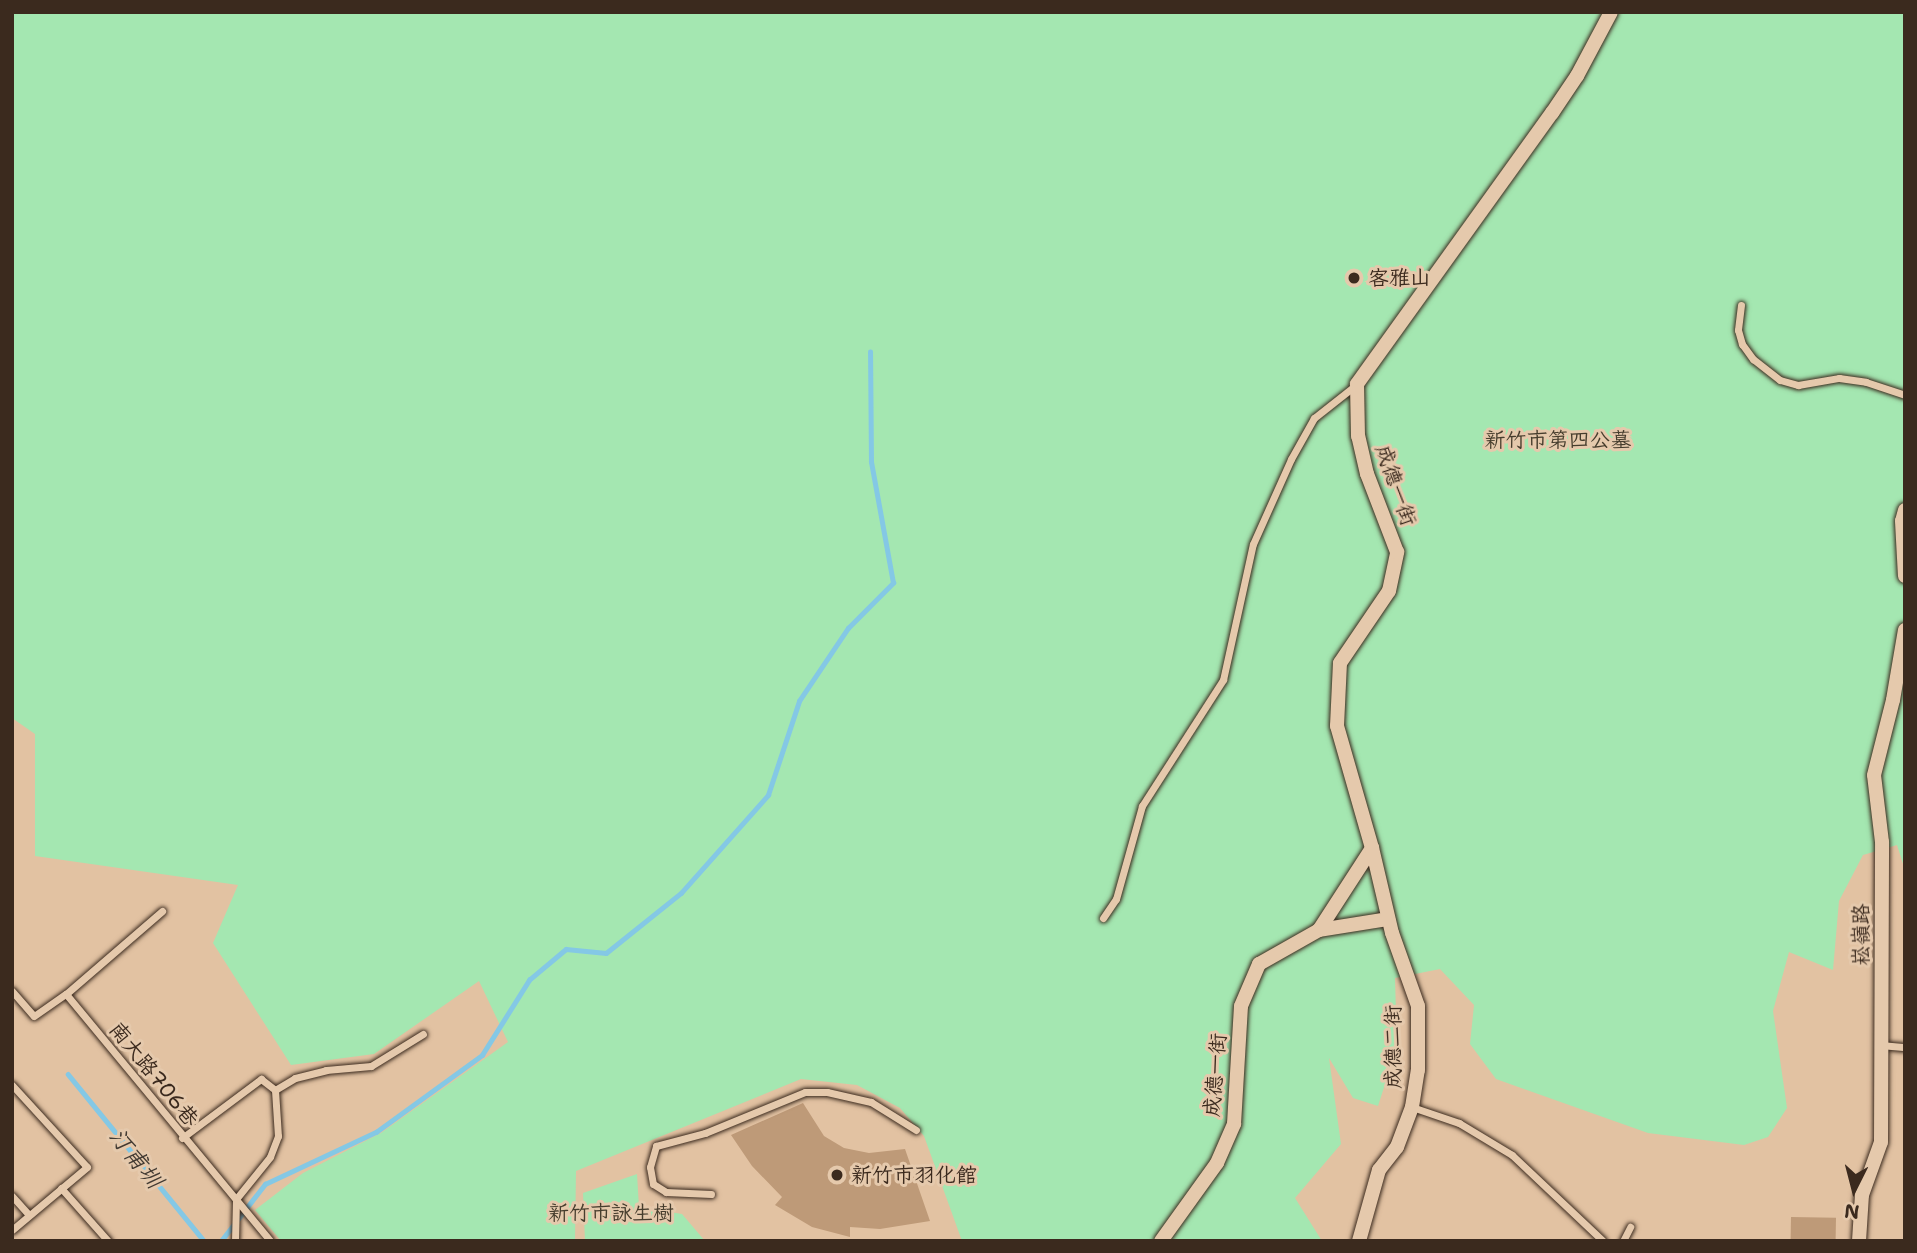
<!DOCTYPE html>
<meta charset="utf-8">
<style>
body{margin:0}
#map{position:relative;width:1917px;height:1253px;overflow:hidden;background:#e2c2a2;font-family:"Shantell Sans","LXGW WenKai TC",sans-serif}
div>[style]{position:absolute}
[style*='--x']{left:calc(var(--x)*1px);top:calc(var(--y)*1px);width:calc(var(--w)*1px);rotate:calc(var(--a)*1deg)}
.green>*{inset:0;background:#a4e7b1}
.stream>*{height:4.5px;margin:-2.25px;padding:0 2.25px;transform-origin:2.25px;border-radius:2.25px;background:#84c8e5}
.building>*{inset:0;background:#be9a78;transform-origin:0 0}
.roads{filter:drop-shadow(0 0 2px #3b2a1e) drop-shadow(0 0 2px #3b2a1e)}
.service>*{height:7px;margin:-3.5px;padding:0 3.5px;transform-origin:3.5px;border-radius:3.5px;background:#e5c9ac}
.minor>*{height:14px;margin:-7px;padding:0 7px;transform-origin:7px;border-radius:7px;background:#e5c9ac}
.dots>*{width:19px;height:19px;translate:-50% -50%;box-sizing:border-box;border:4px solid #e5c9ac;border-radius:50%}
span{translate:-50% -50%;white-space:nowrap;text-align:center;line-height:1.15;-webkit-text-stroke:6px #e5c9ac;paint-order:stroke}
.poi-label{font-size:21px;color:#3b2a1e}
.left{translate:0 -50%;text-align:left}
.park-label{font-size:21px;color:#463d2d}
.street-label{font-size:21px;color:#3b2a1e}
.water-label{font-size:23px;color:#423a32;font-style:italic}
.frame{position:absolute;inset:0;border:14px solid #3b2a1e;pointer-events:none}
.north{position:absolute;left:1819px;top:1155px;width:70px;height:70px;-webkit-text-stroke:5px #e5c9ac;paint-order:stroke;rotate:186deg;font-size:19px;font-weight:700;line-height:28px;text-align:center;color:#3b2a1e}
.north::after{content:'';display:block;margin:auto;width:24px;height:32px;background:#3b2a1e;clip-path:polygon(50% 0,100% 100%,50% 72%,0 100%)}
</style>
<div id="map">
<div class="green">
<div style="clip-path:polygon(12px 12px,1905px 12px,1905px 870px,1897px 845px,1863px 855px,1839px 901px,1833px 970px,1789px 952px,1773px 1011px,1787px 1108px,1768px 1137px,1744px 1145px,1648px 1133px,1496px 1079px,1470px 1044px,1474px 1005px,1440px 969px,1395px 978px,1397px 1047px,1378px 1106px,1353px 1098px,1329px 1058px,1341px 1144px,1295px 1198px,1322px 1241px,962px 1241px,924px 1136px,900px 1108px,857px 1085px,801px 1079px,576px 1171px,575px 1241px,281px 1241px,255px 1210px,303px 1173px,381px 1133px,508px 1042px,479px 981px,374px 1054px,291px 1065px,213px 943px,238px 885px,35px 856px,35px 734px,12px 718px)"></div>
<div style="clip-path:polygon(637px 1174px,639px 1207px,682px 1214px,705px 1241px,585px 1241px,583px 1193px)"></div>
</div>
<div class="stream">
<div style="--x:68;--y:1074;--w:215;--a:50.8"></div>
<div style="--x:221;--y:1241;--w:72;--a:-52.3"></div>
<div style="--x:265;--y:1184;--w:123;--a:-25.1"></div>
<div style="--x:376;--y:1132;--w:131;--a:-36"></div>
<div style="--x:482;--y:1055;--w:89;--a:-57.9"></div>
<div style="--x:529;--y:980;--w:48;--a:-40"></div>
<div style="--x:566;--y:949;--w:40;--a:5.7"></div>
<div style="--x:606;--y:953;--w:96;--a:-38.7"></div>
<div style="--x:681;--y:893;--w:131;--a:-48.4"></div>
<div style="--x:768;--y:795;--w:99;--a:-71.7"></div>
<div style="--x:799;--y:701;--w:88;--a:-56.1"></div>
<div style="--x:848;--y:628;--w:64;--a:-45"></div>
<div style="--x:893;--y:583;--w:123;--a:-100.3"></div>
<div style="--x:871;--y:462;--w:110;--a:-90.5"></div>
</div>
<div class="building">
<div style="clip-path:polygon(803px 1103px,824px 1136px,844px 1148px,869px 1153px,905px 1149px,930px 1221px,880px 1229px,850px 1227px,850px 1237px,812px 1227px,775px 1205px,782px 1197px,752px 1166px,731px 1135px)"></div>
<div style="left:1791px;top:1217px;width:45px;height:24px;rotate:1deg"></div>
</div>
<div class="roads">
<div class="service">
<div style="--x:1741;--y:305;--w:25;--a:97"></div>
<div style="--x:1738;--y:330;--w:15;--a:74"></div>
<div style="--x:1742;--y:344;--w:19;--a:54"></div>
<div style="--x:1753;--y:359;--w:34;--a:38"></div>
<div style="--x:1780;--y:380;--w:19;--a:16"></div>
<div style="--x:1798;--y:385;--w:42;--a:-9.7"></div>
<div style="--x:1839;--y:378;--w:27;--a:8"></div>
<div style="--x:1866;--y:382;--w:41;--a:18.4"></div>
<div style="--x:1103;--y:918;--w:23;--a:-56"></div>
<div style="--x:1116;--y:899;--w:97;--a:-74.4"></div>
<div style="--x:1142;--y:806;--w:150;--a:-57.3"></div>
<div style="--x:1223;--y:680;--w:139;--a:-77.6"></div>
<div style="--x:1253;--y:544;--w:93;--a:-65.9"></div>
<div style="--x:1291;--y:459;--w:47;--a:-60.7"></div>
<div style="--x:1314;--y:418;--w:53;--a:-38.2"></div>
<div style="--x:12;--y:991;--w:33;--a:49"></div>
<div style="--x:34;--y:1016;--w:39;--a:-35"></div>
<div style="--x:66;--y:994;--w:320;--a:50.4"></div>
<div style="--x:66;--y:994;--w:127;--a:-40.8"></div>
<div style="--x:1881;--y:1045;--w:24;--a:5"></div>
<div style="--x:12;--y:1085;--w:111;--a:47.6"></div>
<div style="--x:87;--y:1167;--w:98;--a:140"></div>
<div style="--x:275;--y:1090;--w:23;--a:-31"></div>
<div style="--x:295;--y:1078;--w:32;--a:-14"></div>
<div style="--x:326;--y:1070;--w:45;--a:-5.1"></div>
<div style="--x:371;--y:1066;--w:61;--a:-31.6"></div>
<div style="--x:1412;--y:1107;--w:50;--a:18.8"></div>
<div style="--x:1459;--y:1123;--w:62;--a:31.1"></div>
<div style="--x:1512;--y:1155;--w:125;--a:43.4"></div>
<div style="--x:182;--y:1138;--w:99;--a:-36.8"></div>
<div style="--x:261;--y:1079;--w:18;--a:38"></div>
<div style="--x:275;--y:1090;--w:46;--a:86.3"></div>
<div style="--x:278;--y:1136;--w:22;--a:111"></div>
<div style="--x:270;--y:1157;--w:54;--a:129"></div>
<div style="--x:61;--y:1188;--w:71;--a:48.4"></div>
<div style="--x:711;--y:1194;--w:45;--a:-177.5"></div>
<div style="--x:666;--y:1192;--w:15;--a:-148"></div>
<div style="--x:653;--y:1184;--w:17;--a:-100"></div>
<div style="--x:650;--y:1167;--w:22;--a:-74"></div>
<div style="--x:656;--y:1146;--w:51;--a:-14.9"></div>
<div style="--x:705;--y:1133;--w:108;--a:-22.3"></div>
<div style="--x:805;--y:1092;--w:22;--a:0"></div>
<div style="--x:827;--y:1092;--w:45;--a:12.8"></div>
<div style="--x:871;--y:1102;--w:53;--a:31.9"></div>
<div style="--x:12;--y:1196;--w:25;--a:48"></div>
<div style="--x:235;--y:1241;--w:41;--a:-88.6"></div>
<div style="--x:1623;--y:1241;--w:16;--a:-63"></div>
</div>
<div class="minor">
<div style="--x:1905;--y:510;--w:11;--a:105"></div>
<div style="--x:1902;--y:521;--w:55;--a:86.9"></div>
<div style="--x:1319;--y:930;--w:70;--a:-9.1"></div>
<div style="--x:1161;--y:1241;--w:96;--a:-54.3"></div>
<div style="--x:1217;--y:1163;--w:43;--a:-66.4"></div>
<div style="--x:1234;--y:1124;--w:118;--a:-86.6"></div>
<div style="--x:1241;--y:1006;--w:46;--a:-66.8"></div>
<div style="--x:1259;--y:964;--w:69;--a:-29.5"></div>
<div style="--x:1319;--y:930;--w:98;--a:-57.1"></div>
<div style="--x:1372;--y:848;--w:127;--a:-106"></div>
<div style="--x:1337;--y:726;--w:63;--a:-87.3"></div>
<div style="--x:1340;--y:663;--w:87;--a:-55.8"></div>
<div style="--x:1389;--y:591;--w:40;--a:-78"></div>
<div style="--x:1397;--y:552;--w:84;--a:-111"></div>
<div style="--x:1367;--y:474;--w:39;--a:-103"></div>
<div style="--x:1358;--y:436;--w:52;--a:-91.1"></div>
<div style="--x:1357;--y:384;--w:334;--a:-54.3"></div>
<div style="--x:1552;--y:113;--w:45;--a:-56"></div>
<div style="--x:1577;--y:76;--w:72;--a:-62"></div>
<div style="--x:1359;--y:1241;--w:74;--a:-74.3"></div>
<div style="--x:1379;--y:1170;--w:29;--a:-52"></div>
<div style="--x:1397;--y:1147;--w:43;--a:-69.4"></div>
<div style="--x:1412;--y:1107;--w:37;--a:-81"></div>
<div style="--x:1418;--y:1070;--w:64;--a:-90"></div>
<div style="--x:1418;--y:1006;--w:77;--a:-109.6"></div>
<div style="--x:1392;--y:933;--w:87;--a:-103.2"></div>
<div style="--x:1859;--y:1241;--w:46;--a:-86.3"></div>
<div style="--x:1862;--y:1195;--w:56;--a:-70.3"></div>
<div style="--x:1881;--y:1142;--w:300;--a:-89.8"></div>
<div style="--x:1882;--y:842;--w:67;--a:-96.8"></div>
<div style="--x:1874;--y:775;--w:77;--a:-75.8"></div>
<div style="--x:1893;--y:700;--w:71;--a:-80.3"></div>
</div>
</div>
<div class="dots">
<div style="left:1354px;top:278px;background:#3b2a1e"></div>
<div style="left:837px;top:1175px;background:#3b2a1e"></div>
</div>
<div class="poi-label">
<span class="left" style="left:1368px;top:278px">客雅山</span>
<span class="left" style="left:851px;top:1175px">新竹市羽化館</span>
</div>
<div class="park-label">
<span style="left:1558px;top:440px">新竹市第四公墓</span>
<span style="left:611px;top:1213px">新竹市詠生樹</span>
</div>
<div class="street-label">
<span style="left:1396px;top:485px;rotate:71deg">成德一街</span>
<span style="left:1861px;top:935px;rotate:-90deg">崧嶺路</span>
<span style="left:1393px;top:1047px;rotate:-90deg">成德二街</span>
<span style="left:154px;top:1074px;rotate:51deg">南大路706巷</span>
<span style="left:1215px;top:1075px;rotate:-85deg">成德一街</span>
</div>
<div class="water-label">
<span style="left:136px;top:1158px;rotate:51deg">汀甫圳</span>
</div>
<div class="frame"></div>
<div class="north">N</div>
</div>
